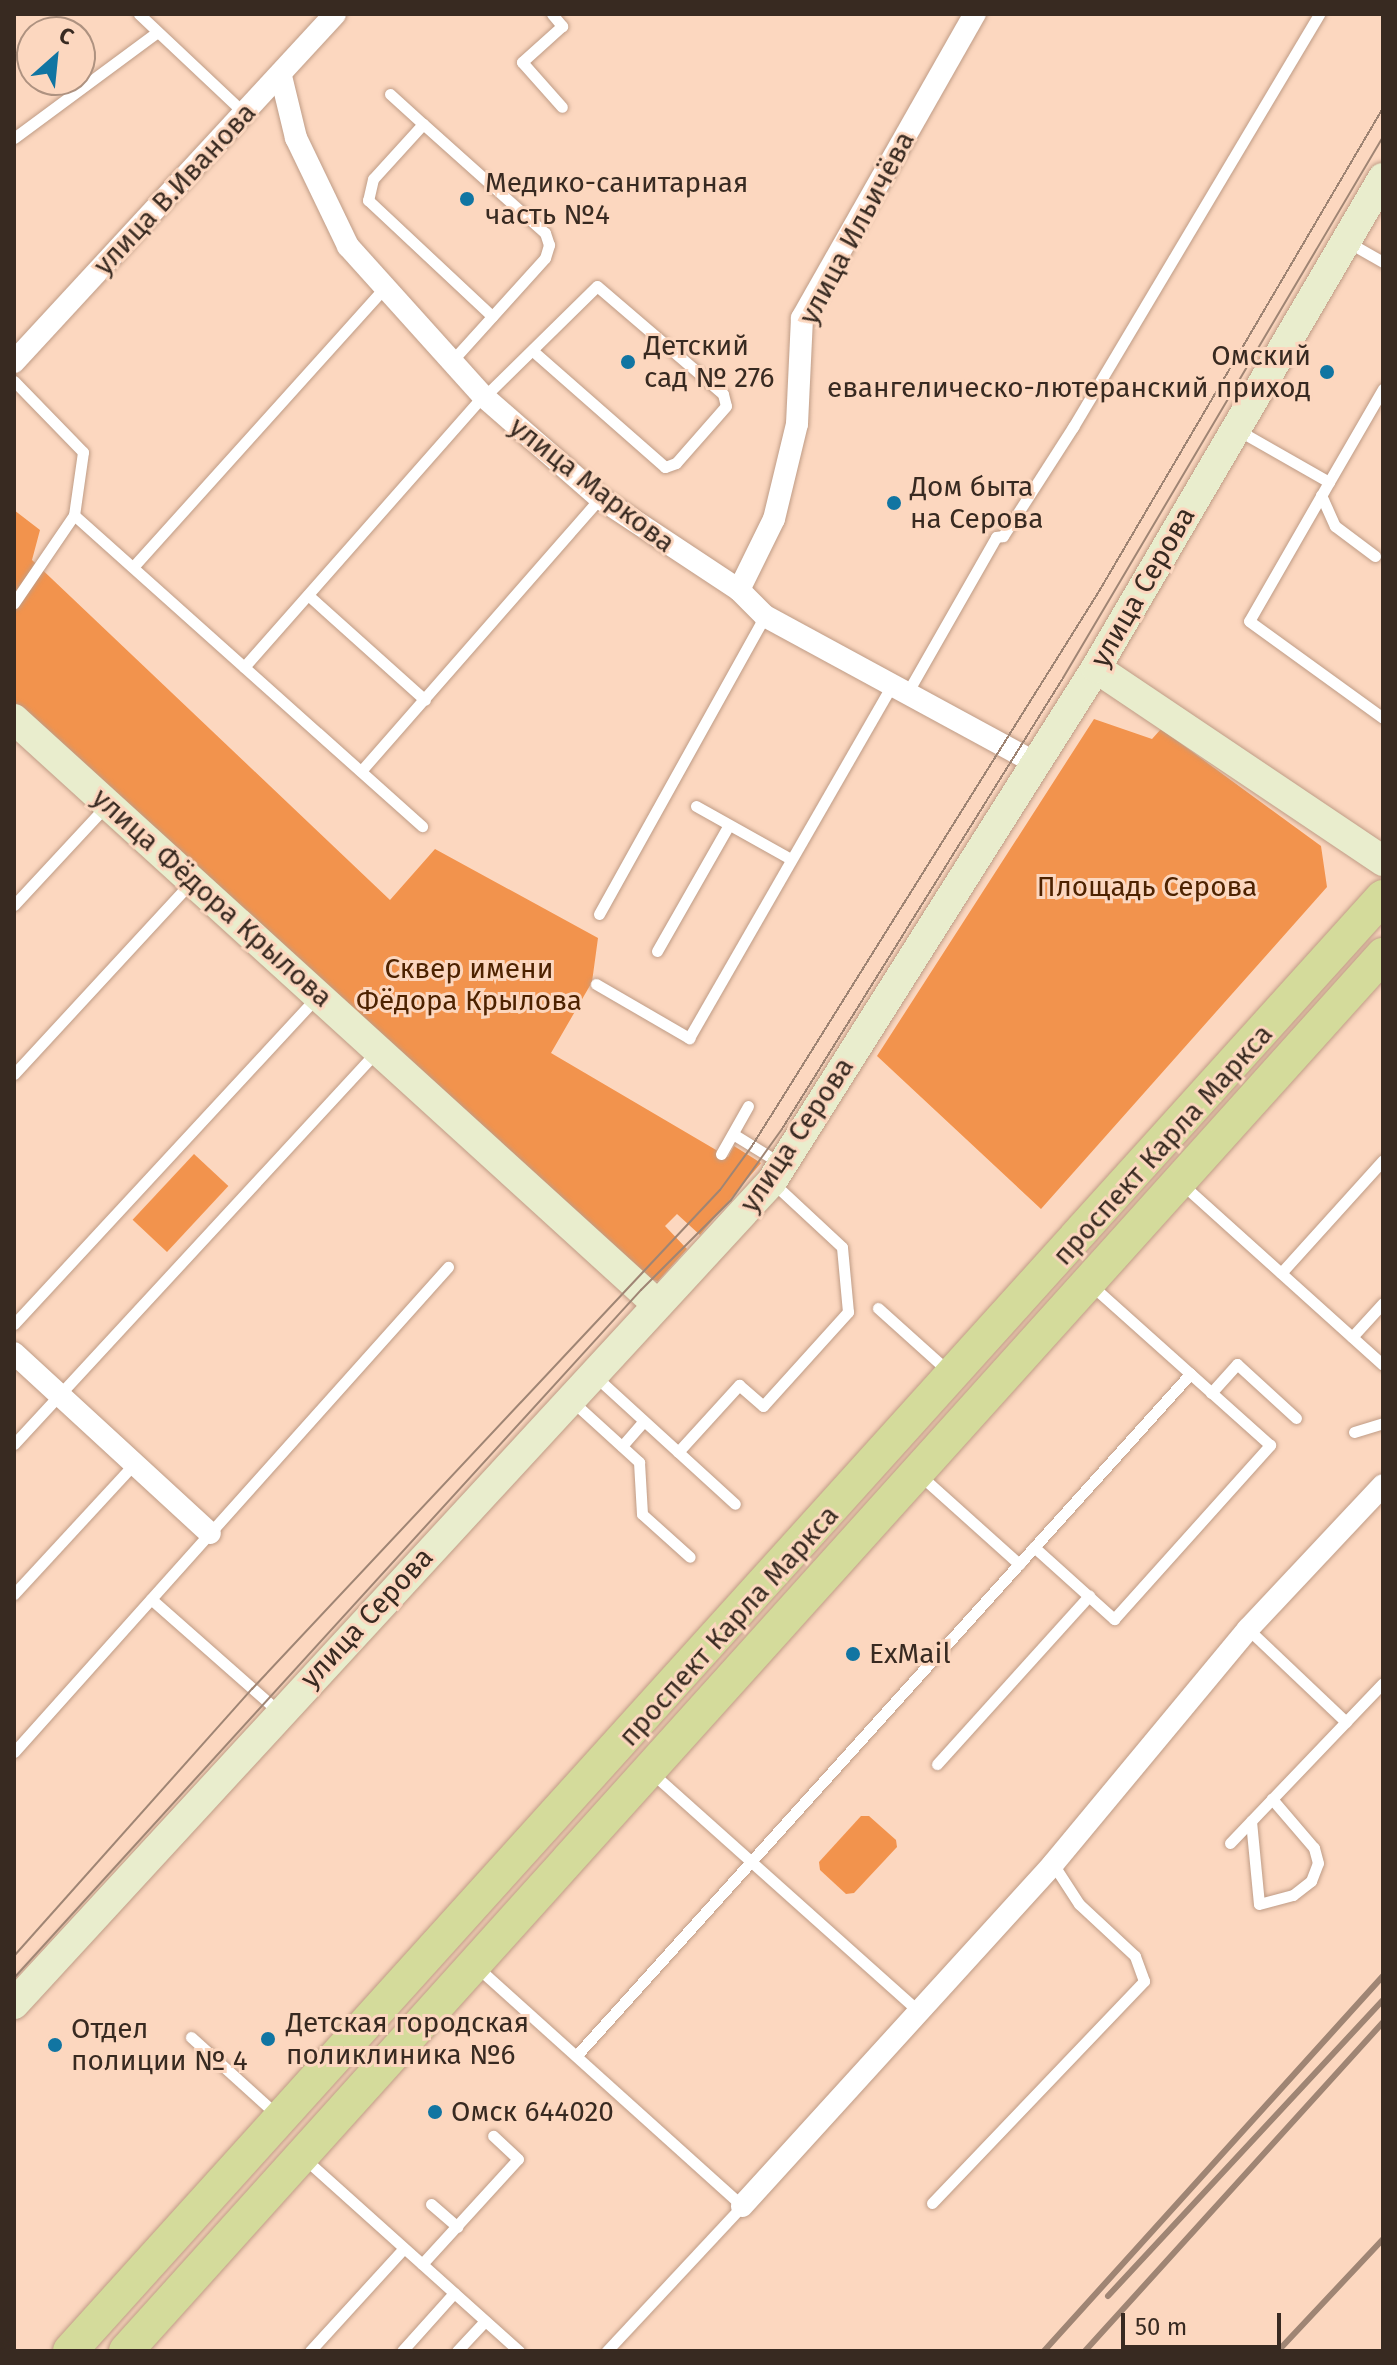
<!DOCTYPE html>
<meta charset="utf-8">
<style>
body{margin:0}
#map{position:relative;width:1397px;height:2365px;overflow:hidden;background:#fcd7bf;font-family:"Fira Sans",sans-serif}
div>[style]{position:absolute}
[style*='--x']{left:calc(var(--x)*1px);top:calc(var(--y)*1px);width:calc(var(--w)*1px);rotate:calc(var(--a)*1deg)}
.green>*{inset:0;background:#f2934d;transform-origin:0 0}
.roads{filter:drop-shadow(0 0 2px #bf9c86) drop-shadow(0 0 2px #bf9c86)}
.lane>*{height:11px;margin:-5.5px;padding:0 5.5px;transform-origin:5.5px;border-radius:5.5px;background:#fff}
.street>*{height:22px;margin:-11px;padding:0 11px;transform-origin:11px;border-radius:11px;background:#fff}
.secondary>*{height:30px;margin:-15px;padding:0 15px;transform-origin:15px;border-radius:15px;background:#e9edcd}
.primary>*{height:34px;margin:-17px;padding:0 17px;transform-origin:17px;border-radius:17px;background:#d4db9b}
.tram>*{height:2px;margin:-1px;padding:0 1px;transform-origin:1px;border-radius:1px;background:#9f8574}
.rail>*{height:6px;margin:-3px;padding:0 3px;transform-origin:3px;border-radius:3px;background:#9f8574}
.dots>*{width:22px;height:22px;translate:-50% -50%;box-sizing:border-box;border:4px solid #fcd7bf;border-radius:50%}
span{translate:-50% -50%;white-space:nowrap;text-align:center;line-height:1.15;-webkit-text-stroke:6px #fcd7bf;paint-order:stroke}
.poi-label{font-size:28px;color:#382a21}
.left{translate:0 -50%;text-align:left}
.right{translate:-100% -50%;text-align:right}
.street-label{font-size:28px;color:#382a21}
.park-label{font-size:28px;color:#4d2200}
.frame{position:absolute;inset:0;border:16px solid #382a21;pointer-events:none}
.north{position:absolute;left:16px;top:16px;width:80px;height:80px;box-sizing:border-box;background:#fcd7bf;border:2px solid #ae9280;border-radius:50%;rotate:27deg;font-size:22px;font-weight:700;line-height:32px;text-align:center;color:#382a21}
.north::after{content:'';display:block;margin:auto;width:28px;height:36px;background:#1175a2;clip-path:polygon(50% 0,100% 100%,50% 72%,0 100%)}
.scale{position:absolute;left:1121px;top:2313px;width:160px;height:36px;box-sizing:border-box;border:4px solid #382a21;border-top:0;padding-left:10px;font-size:24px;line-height:28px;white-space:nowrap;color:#382a21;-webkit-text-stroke:6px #fcd7bf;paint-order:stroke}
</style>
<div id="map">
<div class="green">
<div style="clip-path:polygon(14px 510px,40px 530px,32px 560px,390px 900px,435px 849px,598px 938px,592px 982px,551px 1053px,728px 1157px,734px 1146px,761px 1163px,700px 1235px,677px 1214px,665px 1226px,687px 1249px,658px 1281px,643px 1278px,14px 711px)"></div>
<div style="clip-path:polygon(1094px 719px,1152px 739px,1161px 729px,1321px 846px,1327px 887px,1041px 1209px,877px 1056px)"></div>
<div style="left:194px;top:1154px;width:47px;height:90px;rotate:43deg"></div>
<div style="clip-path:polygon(861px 1816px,869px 1816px,896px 1840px,897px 1847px,854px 1893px,846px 1894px,820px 1870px,819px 1862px)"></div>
</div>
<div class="roads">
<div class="lane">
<div style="--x:139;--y:14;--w:144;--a:43.3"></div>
<div style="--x:552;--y:14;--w:16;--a:50"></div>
<div style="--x:562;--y:26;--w:54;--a:138"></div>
<div style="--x:522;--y:62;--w:60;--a:48.4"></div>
<div style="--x:390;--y:94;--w:45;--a:42.3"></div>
<div style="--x:14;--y:138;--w:177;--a:-36.5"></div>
<div style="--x:1346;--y:241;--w:43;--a:29.6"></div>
<div style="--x:451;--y:362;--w:140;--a:-47.9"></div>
<div style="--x:545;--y:258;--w:14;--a:-73"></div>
<div style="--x:549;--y:245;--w:13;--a:-108"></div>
<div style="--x:545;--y:233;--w:164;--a:-138.2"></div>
<div style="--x:423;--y:124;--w:74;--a:132.3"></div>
<div style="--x:373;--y:179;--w:22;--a:103"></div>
<div style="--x:368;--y:200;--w:170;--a:43.1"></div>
<div style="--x:14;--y:381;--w:99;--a:45.8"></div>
<div style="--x:83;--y:452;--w:64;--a:98.1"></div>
<div style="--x:74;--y:515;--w:107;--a:124.3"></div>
<div style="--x:484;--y:397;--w:158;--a:-44.5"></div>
<div style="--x:597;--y:286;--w:166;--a:40.6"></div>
<div style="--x:723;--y:394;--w:12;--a:76"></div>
<div style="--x:726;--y:406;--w:76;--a:131.3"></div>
<div style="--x:676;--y:463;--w:12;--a:160"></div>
<div style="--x:665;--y:467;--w:176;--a:-138.7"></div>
<div style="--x:1236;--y:429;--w:107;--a:29.7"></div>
<div style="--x:1329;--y:482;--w:160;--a:119.9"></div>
<div style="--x:1249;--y:621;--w:165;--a:35.9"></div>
<div style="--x:1329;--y:482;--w:108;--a:-59.9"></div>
<div style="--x:1321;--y:495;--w:34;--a:66"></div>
<div style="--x:1335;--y:526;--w:50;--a:36.9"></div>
<div style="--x:74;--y:515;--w:467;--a:41.8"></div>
<div style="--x:133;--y:567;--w:372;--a:-48"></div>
<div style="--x:308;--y:595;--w:157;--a:41.9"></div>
<div style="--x:244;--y:667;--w:361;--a:-48.6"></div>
<div style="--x:906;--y:695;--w:182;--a:-60.3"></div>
<div style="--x:996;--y:537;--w:7;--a:-8"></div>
<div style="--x:1003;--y:536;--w:130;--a:-57.3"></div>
<div style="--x:1073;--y:427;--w:481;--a:-59.2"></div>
<div style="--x:361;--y:771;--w:363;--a:-48.8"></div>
<div style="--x:696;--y:806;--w:109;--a:29.2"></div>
<div style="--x:14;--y:905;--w:135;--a:-47.1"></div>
<div style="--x:599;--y:914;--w:341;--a:-60.9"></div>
<div style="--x:657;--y:951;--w:145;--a:-60.3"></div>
<div style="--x:596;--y:984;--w:108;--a:30.1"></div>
<div style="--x:689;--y:1038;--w:404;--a:-60.1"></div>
<div style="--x:14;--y:1074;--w:260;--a:-47.3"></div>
<div style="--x:733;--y:1134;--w:55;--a:31.7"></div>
<div style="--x:721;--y:1154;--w:55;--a:-60.6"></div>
<div style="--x:1182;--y:1184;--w:270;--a:42"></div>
<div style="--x:1281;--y:1273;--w:152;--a:-47.9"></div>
<div style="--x:878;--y:1308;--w:96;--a:42"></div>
<div style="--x:14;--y:1324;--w:447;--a:-47.2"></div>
<div style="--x:1352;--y:1337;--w:46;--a:-47.6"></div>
<div style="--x:596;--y:1377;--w:188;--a:42.4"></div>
<div style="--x:1211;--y:1393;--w:39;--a:-48"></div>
<div style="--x:1237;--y:1364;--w:80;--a:42.5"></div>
<div style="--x:572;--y:1401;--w:91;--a:42.3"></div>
<div style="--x:639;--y:1462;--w:52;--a:86.7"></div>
<div style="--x:642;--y:1514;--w:64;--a:41.9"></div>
<div style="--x:1354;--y:1432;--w:30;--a:-17"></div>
<div style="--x:14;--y:1444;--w:535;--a:-47.27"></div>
<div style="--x:622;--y:1446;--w:33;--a:-49"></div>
<div style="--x:678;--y:1452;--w:91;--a:-47.7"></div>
<div style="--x:739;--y:1385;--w:32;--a:41"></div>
<div style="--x:763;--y:1406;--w:127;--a:-47.9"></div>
<div style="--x:848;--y:1312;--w:65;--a:-95.3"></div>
<div style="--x:842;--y:1247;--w:96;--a:-137.1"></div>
<div style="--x:921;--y:1476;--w:132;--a:41.9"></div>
<div style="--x:1034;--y:1547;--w:108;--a:42"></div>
<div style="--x:1114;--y:1619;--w:234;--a:-48.1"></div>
<div style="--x:1270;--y:1445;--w:239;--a:-138.2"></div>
<div style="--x:14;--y:1594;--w:177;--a:-47.3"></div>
<div style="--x:151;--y:1599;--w:171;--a:41.4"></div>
<div style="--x:1248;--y:1629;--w:135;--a:43.5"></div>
<div style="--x:14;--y:1752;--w:651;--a:-48.18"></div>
<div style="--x:937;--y:1764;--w:227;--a:-47.9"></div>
<div style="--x:651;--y:1772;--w:360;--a:41.8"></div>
<div style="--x:1251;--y:1821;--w:83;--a:84.5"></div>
<div style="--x:1259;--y:1904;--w:35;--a:-15"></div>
<div style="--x:1293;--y:1895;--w:23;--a:-38"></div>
<div style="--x:1311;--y:1881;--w:19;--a:-69"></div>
<div style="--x:1318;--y:1863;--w:16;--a:-105"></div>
<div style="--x:1314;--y:1848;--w:65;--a:-130.6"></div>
<div style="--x:1230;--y:1843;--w:221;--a:-46.3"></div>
<div style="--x:477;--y:1967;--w:357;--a:42"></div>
<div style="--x:742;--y:2206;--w:198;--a:133"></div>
<div style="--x:191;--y:2037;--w:115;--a:42.2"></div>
<div style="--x:576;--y:2056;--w:918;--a:-48"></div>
<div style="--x:305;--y:2159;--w:288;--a:41.9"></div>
<div style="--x:932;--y:2203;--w:307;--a:-46.3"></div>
<div style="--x:1144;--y:1981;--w:27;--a:-110"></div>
<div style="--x:1135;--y:1956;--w:76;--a:-137.1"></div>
<div style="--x:1079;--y:1904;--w:48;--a:-123"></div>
<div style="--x:431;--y:2204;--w:35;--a:41"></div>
<div style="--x:422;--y:2264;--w:142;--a:-47.6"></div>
<div style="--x:518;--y:2159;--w:34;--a:-137"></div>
<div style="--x:310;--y:2351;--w:139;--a:-47.6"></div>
<div style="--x:402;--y:2351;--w:78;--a:-48.1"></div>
<div style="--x:457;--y:2351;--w:41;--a:-47"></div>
</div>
<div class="street">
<div style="--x:281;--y:76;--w:64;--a:76.4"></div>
<div style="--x:296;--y:138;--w:120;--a:64.3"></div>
<div style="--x:348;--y:246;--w:202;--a:48"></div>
<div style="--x:483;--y:396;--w:155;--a:41.1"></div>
<div style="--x:600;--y:498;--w:167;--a:33.5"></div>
<div style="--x:739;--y:590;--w:37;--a:45"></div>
<div style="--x:765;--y:616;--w:308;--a:28.5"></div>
<div style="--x:14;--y:362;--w:473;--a:-47.3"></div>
<div style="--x:739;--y:590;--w:79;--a:-63.8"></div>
<div style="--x:774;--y:519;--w:98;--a:-76.4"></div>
<div style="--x:797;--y:424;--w:106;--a:-87.3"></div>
<div style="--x:802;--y:318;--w:350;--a:-60.4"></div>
<div style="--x:14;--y:1353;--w:266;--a:42.6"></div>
<div style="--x:742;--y:2206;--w:462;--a:-47.7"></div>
<div style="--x:1053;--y:1864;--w:305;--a:-50.3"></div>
<div style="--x:1248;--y:1629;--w:197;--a:-46.8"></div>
</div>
<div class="secondary">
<div style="--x:1096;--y:668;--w:346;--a:33.9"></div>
<div style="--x:14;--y:719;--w:869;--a:42.3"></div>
<div style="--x:14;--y:2004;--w:1119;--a:-47.35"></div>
<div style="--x:772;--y:1181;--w:607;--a:-57.72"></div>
<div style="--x:1096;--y:668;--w:568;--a:-59.64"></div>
</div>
<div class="primary">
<div style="--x:70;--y:2351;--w:1959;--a:-47.92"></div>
<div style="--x:126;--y:2351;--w:1879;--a:-48"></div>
</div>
</div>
<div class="tram">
<div style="--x:14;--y:1956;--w:358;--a:-48.3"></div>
<div style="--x:252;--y:1689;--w:684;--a:-46.84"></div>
<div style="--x:720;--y:1190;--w:54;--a:-54"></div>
<div style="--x:752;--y:1146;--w:652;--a:-57.97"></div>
<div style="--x:1098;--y:593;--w:563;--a:-59.56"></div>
<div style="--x:14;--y:1978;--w:931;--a:-47.66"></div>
<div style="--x:641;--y:1290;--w:127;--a:-45"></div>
<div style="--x:731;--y:1200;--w:87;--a:-54.3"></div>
<div style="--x:782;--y:1129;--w:531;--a:-58.07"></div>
<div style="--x:1063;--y:678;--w:629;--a:-59.4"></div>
</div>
<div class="rail">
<div style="--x:1108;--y:2296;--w:404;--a:-47.1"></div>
<div style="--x:1044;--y:2351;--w:506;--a:-47.89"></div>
<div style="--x:1085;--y:2351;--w:444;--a:-47.8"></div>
<div style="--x:1278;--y:2351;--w:154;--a:-46.8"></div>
</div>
<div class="dots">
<div style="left:467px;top:199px;background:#1175a2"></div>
<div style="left:628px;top:362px;background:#1175a2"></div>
<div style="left:1327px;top:372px;background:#1175a2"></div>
<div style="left:894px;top:503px;background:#1175a2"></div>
<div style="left:853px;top:1654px;background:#1175a2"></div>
<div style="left:268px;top:2039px;background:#1175a2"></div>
<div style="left:55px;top:2045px;background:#1175a2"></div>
<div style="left:435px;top:2112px;background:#1175a2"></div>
</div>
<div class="poi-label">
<span class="left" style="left:485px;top:199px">Медико-санитарная<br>часть №4</span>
<span class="left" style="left:644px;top:362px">Детский<br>сад № 276</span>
<span class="right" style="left:1311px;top:372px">Омский<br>евангелическо-лютеранский приход</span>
<span class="left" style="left:910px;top:503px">Дом быта<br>на Серова</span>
<span class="left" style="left:869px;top:1654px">ExMail</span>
<span class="left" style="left:286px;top:2039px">Детская городская<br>поликлиника №6</span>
<span class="left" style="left:71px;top:2045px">Отдел<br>полиции № 4</span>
<span class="left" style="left:451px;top:2112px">Омск 644020</span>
</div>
<div class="street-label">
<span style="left:175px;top:189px;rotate:-47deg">улица В.Иванова</span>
<span style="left:857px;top:228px;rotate:-62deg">улица Ильичёва</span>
<span style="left:592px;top:485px;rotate:38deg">улица Маркова</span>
<span style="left:1143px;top:587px;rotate:-60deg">улица Серова</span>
<span style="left:212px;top:898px;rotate:42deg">улица Фёдора Крылова</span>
<span style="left:797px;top:1135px;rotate:-56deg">улица Серова</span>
<span style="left:1163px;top:1145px;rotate:-48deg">проспект Карла Маркса</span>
<span style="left:367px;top:1618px;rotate:-47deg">улица Серова</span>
<span style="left:729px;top:1626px;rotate:-48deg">проспект Карла Маркса</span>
</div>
<div class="park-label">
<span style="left:1147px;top:887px">Площадь Серова</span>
<span style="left:469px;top:985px">Сквер имени<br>Фёдора Крылова</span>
</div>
<div class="frame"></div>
<div class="north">С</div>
<div class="scale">50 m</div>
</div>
